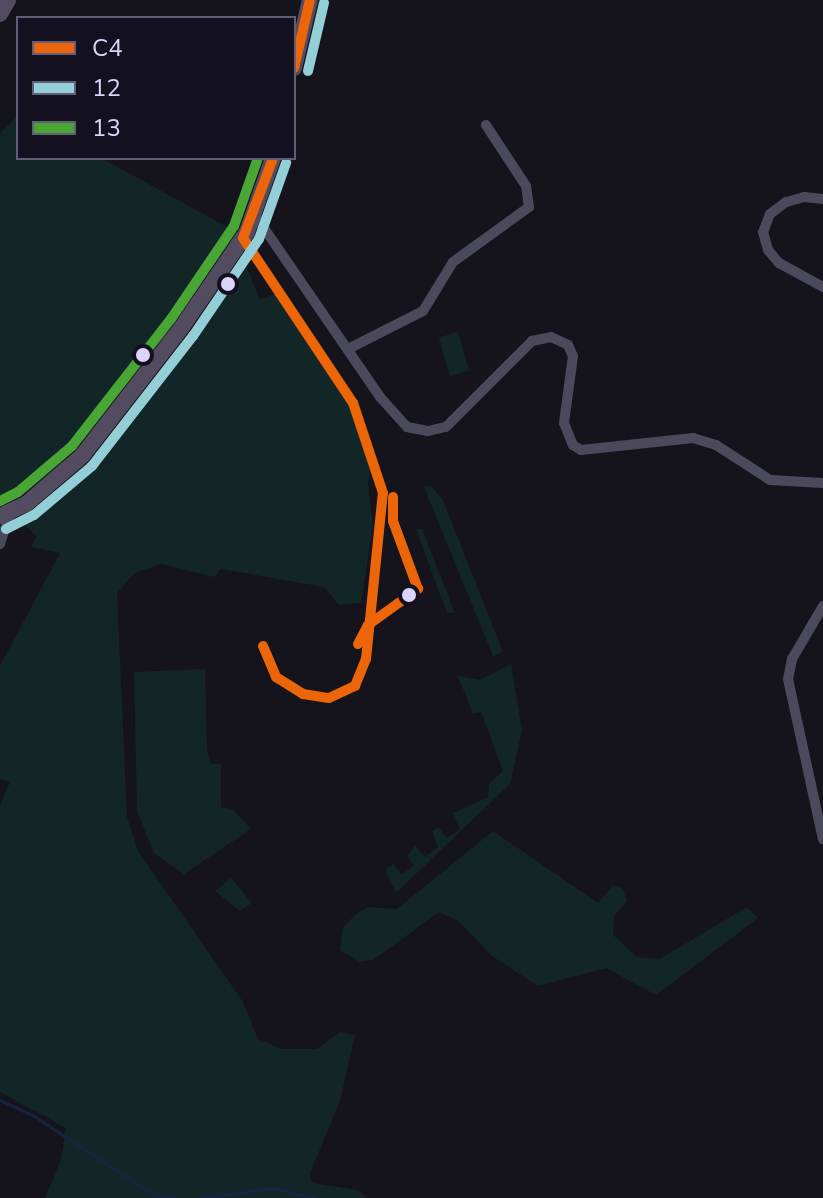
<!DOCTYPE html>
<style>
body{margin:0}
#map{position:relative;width:823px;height:1198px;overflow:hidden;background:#15141c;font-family:"Nunito Sans",sans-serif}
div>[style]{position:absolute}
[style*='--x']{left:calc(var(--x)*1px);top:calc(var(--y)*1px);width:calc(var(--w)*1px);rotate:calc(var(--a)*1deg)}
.green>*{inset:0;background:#132627;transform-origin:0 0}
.stream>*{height:3px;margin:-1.5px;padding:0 1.5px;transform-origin:1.5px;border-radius:1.5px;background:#152441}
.street>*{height:10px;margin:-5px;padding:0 5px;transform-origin:5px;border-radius:5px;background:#4b4a5c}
.primary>*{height:16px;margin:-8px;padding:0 8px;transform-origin:8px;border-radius:8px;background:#534b60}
.bus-1>*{height:10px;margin:-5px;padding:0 5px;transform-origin:5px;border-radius:5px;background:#ec6508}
.bus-2>*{height:10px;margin:-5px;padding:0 5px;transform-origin:5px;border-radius:5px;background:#94cfd8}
.bus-3>*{height:10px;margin:-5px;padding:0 5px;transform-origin:5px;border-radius:5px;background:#49a634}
.dots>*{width:22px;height:22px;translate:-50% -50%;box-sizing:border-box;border:4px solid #131020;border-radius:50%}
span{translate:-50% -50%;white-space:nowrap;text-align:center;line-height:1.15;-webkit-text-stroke:7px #131020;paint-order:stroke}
.legend{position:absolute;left:16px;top:16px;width:280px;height:144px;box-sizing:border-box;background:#131020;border:2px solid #635e77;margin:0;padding:10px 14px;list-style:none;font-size:24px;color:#dad4fa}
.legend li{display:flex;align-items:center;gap:16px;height:40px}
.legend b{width:40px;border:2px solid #635e77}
</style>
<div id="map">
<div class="green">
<div style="clip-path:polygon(18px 116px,18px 158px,101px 158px,238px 233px,65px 460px,28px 491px,0 504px,0 133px)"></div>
<div style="clip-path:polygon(244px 261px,260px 300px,279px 292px,353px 403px,373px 462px,368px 483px,373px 526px,361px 603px,339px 605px,324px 587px,221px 569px,215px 577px,161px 564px,135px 573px,117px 593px,127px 817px,138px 851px,243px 1002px,258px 1039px,282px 1049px,317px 1049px,340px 1032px,355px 1035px,340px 1101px,310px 1173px,312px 1183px,358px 1190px,367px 1198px,45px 1198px,61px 1160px,66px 1128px,0 1092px,0 805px,10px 782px,0 779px,0 666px,60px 553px,31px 547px,37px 536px,22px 523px,74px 486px,99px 458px)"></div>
<div style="left:458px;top:332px;width:40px;height:20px;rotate:74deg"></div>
<div style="clip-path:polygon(431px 486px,443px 500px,503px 652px,493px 656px,424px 487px)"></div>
<div style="clip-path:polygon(416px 529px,422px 529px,455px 613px,447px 613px)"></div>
<div style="clip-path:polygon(511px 664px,522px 730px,510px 784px,396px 893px,385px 870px,393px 864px,402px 874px,414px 866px,407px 856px,415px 846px,425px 857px,438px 847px,432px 831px,438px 827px,447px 838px,460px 829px,453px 813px,488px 797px,489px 784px,503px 771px,481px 712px,473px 714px,458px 676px,480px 680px)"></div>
<div style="clip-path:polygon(205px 669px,207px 749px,211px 764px,221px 764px,221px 807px,232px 809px,251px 829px,184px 874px,154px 853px,137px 811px,134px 672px)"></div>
<div style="clip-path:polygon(493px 831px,598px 903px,613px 885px,623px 889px,627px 901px,614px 916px,613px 935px,637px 957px,660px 959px,747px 907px,758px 918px,656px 995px,606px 968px,538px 986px,492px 956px,458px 921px,439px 912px,373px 960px,360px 962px,340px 950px,343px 927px,355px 915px,368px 907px,397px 909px)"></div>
<div style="clip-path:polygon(231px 878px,252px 903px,240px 911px,215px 891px)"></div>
</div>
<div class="stream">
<div style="--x:0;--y:1100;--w:38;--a:25"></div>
<div style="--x:34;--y:1116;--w:144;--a:33.4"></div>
<div style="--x:154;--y:1195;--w:23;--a:7"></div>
<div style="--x:201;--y:1198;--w:72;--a:-8"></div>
<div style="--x:272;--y:1188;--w:43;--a:13.4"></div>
</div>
<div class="street">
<div style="--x:823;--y:199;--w:19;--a:-174"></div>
<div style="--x:804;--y:197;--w:19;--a:164"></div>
<div style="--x:786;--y:202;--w:20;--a:143"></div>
<div style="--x:770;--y:214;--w:19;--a:111"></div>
<div style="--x:763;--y:232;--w:19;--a:74"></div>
<div style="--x:768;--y:250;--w:17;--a:50"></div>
<div style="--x:779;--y:263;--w:50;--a:28.6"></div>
<div style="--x:255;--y:215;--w:221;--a:55.5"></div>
<div style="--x:380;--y:397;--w:40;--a:48"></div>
<div style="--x:407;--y:427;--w:21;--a:11"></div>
<div style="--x:428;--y:431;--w:18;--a:-13"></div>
<div style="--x:446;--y:427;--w:122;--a:-45"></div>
<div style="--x:532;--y:341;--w:19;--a:-12"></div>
<div style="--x:551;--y:337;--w:19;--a:25"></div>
<div style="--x:568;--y:345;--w:12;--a:66"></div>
<div style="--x:573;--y:356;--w:68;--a:97.7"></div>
<div style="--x:564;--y:423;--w:24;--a:68"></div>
<div style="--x:573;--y:445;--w:9;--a:32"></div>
<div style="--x:581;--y:450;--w:113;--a:-6.1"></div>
<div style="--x:693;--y:438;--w:24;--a:17"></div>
<div style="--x:716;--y:445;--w:64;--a:32.9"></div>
<div style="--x:770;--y:480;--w:53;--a:3.2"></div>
<div style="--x:348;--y:349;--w:84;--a:-26.9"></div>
<div style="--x:423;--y:311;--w:57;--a:-58.5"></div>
<div style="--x:453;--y:262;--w:94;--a:-35.9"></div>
<div style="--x:529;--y:207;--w:21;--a:-98"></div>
<div style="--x:526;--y:186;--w:73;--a:-123.3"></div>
<div style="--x:0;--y:544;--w:33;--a:-72"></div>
<div style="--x:823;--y:606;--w:61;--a:120.3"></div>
<div style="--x:792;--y:659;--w:20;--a:101"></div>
<div style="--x:788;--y:679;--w:164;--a:77.7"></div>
</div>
<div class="primary">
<div style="--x:0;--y:14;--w:16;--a:-60"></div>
<div style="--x:294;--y:68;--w:70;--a:-76.8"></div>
<div style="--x:0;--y:516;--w:29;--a:-25"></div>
<div style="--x:26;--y:504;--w:74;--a:-40.6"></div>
<div style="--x:82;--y:456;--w:163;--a:-52.2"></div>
<div style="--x:182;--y:327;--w:115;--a:-55.6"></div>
<div style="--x:247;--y:232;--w:78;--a:-70.6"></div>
</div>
<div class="bus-1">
<div style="--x:294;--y:68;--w:70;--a:-76.8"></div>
<div style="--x:358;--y:644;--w:21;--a:-62"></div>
<div style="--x:368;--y:625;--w:62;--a:-35.8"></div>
<div style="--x:418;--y:589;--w:72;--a:-110.2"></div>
<div style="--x:393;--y:521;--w:24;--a:-90"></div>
<div style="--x:263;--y:646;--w:34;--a:67"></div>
<div style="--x:276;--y:677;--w:32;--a:32"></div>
<div style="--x:303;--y:694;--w:26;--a:9"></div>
<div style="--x:329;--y:698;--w:29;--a:-25"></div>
<div style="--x:355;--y:686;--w:29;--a:-68"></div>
<div style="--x:366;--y:659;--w:167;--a:-84.2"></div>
<div style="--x:383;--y:493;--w:95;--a:-108.4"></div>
<div style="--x:353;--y:403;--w:198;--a:-123.7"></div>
<div style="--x:243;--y:238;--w:85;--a:-69.4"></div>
</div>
<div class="bus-2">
<div style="--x:308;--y:71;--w:70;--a:-76.8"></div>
<div style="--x:6;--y:529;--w:31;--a:-27"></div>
<div style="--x:34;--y:515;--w:76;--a:-40.2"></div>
<div style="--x:92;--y:466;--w:165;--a:-52.2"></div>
<div style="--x:193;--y:336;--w:117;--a:-55.8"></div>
<div style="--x:259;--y:239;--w:81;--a:-70.4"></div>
</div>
<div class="bus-3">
<div style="--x:0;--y:501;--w:20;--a:-27"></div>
<div style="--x:18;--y:492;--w:71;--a:-40.4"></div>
<div style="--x:72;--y:446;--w:161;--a:-52.1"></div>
<div style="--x:171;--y:319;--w:112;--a:-55.9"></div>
<div style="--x:234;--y:226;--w:72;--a:-70.6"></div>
</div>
<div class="dots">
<div style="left:228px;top:284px;background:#dad4fa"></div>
<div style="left:143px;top:355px;background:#dad4fa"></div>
<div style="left:409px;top:595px;background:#dad4fa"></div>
</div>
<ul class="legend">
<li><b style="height:10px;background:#ec6508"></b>C4</li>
<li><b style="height:10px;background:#94cfd8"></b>12</li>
<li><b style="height:10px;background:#49a634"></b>13</li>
</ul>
</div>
